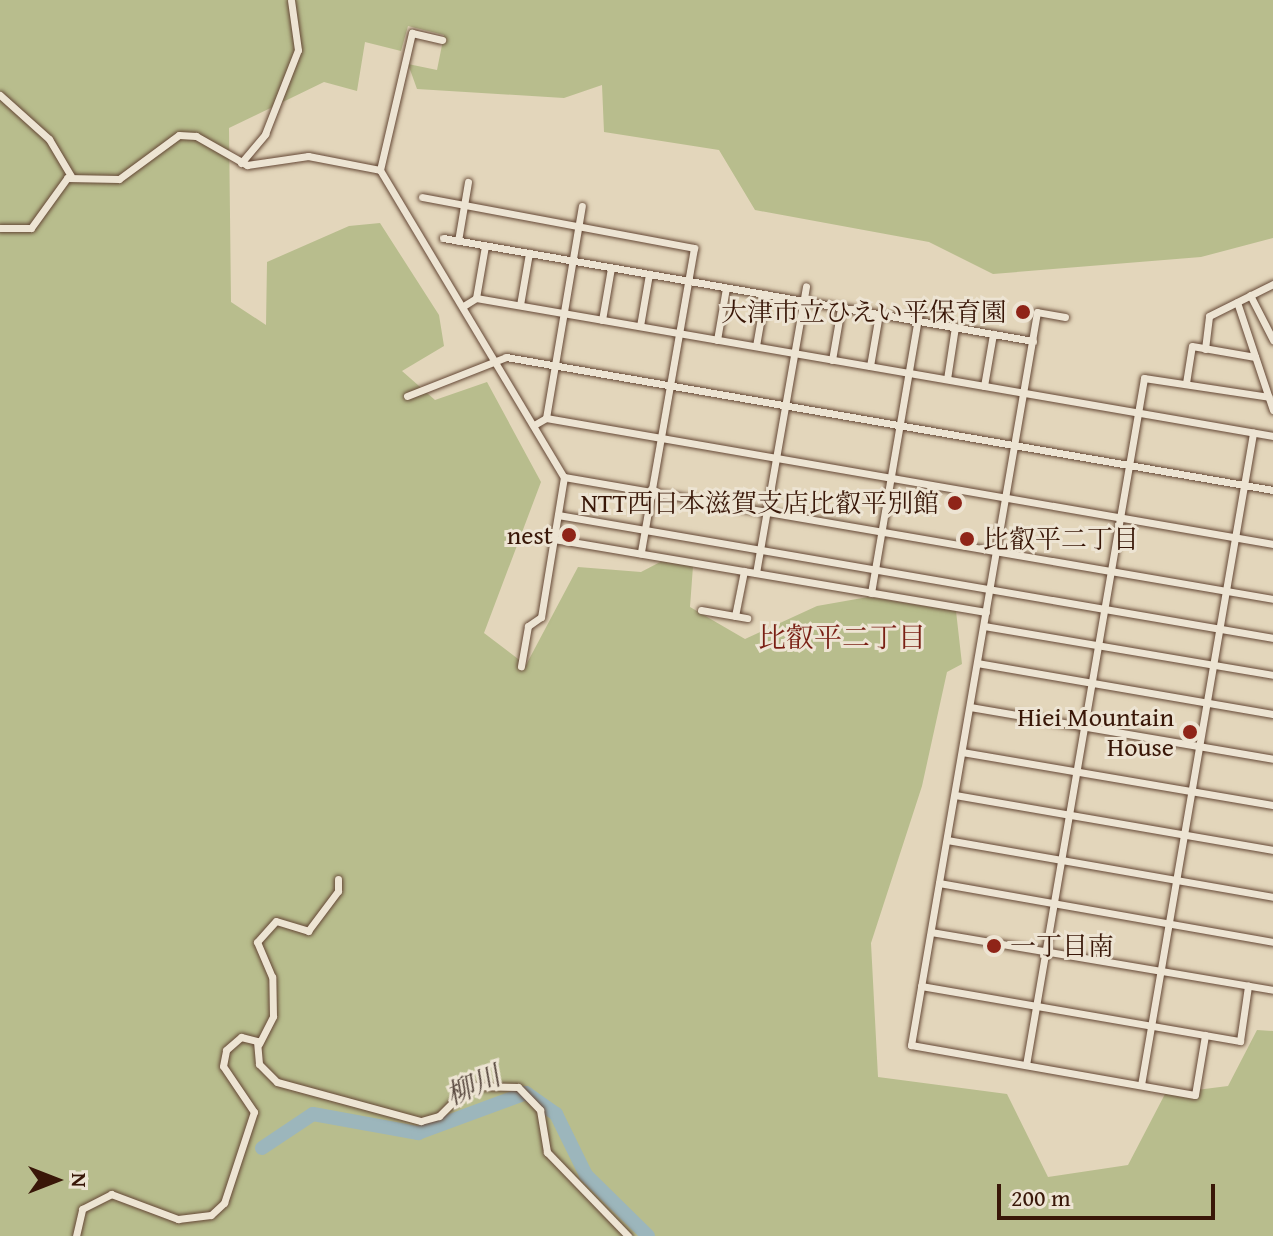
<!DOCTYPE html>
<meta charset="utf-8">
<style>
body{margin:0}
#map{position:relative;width:1273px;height:1236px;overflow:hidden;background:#e3d6bb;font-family:"Gentium Book Plus","Noto Serif JP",serif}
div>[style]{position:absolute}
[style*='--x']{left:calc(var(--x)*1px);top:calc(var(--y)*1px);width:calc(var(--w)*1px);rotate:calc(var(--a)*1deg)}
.green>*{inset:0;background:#b8bd8d}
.river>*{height:14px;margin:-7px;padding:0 7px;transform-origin:7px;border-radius:7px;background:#9cb6bc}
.roads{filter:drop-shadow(0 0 2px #644735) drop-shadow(0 0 2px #644735)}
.minor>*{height:7px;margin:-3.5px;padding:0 3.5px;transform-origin:3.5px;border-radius:3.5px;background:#ede4d3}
.dots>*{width:22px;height:22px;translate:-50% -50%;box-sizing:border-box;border:4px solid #ede4d3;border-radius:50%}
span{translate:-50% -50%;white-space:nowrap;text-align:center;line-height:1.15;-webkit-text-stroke:6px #ede4d3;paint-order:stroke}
.poi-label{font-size:26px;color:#391708}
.right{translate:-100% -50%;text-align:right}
.left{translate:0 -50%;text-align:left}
.neighbourhood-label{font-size:28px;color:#7a1f14}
.water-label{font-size:28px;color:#57473e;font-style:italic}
.north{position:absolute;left:16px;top:1140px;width:80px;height:80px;-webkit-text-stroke:6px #ede4d3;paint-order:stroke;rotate:90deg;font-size:22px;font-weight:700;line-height:32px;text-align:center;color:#391708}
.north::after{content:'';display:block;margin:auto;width:28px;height:36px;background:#391708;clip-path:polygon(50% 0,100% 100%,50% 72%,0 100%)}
.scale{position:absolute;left:997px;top:1184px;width:218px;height:36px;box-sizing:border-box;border:4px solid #391708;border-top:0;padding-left:10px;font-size:24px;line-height:28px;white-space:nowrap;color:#391708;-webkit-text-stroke:6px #ede4d3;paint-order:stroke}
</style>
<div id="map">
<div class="green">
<div style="clip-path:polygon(0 0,1273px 0,1273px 238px,1201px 257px,993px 274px,929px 242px,755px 210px,719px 150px,604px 132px,602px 85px,564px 98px,417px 89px,408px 64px,437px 70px,444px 35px,408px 26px,401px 51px,365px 42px,357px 91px,324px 82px,229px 128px,231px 302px,266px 325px,267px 262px,349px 226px,380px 223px,439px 315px,444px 346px,402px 371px,435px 400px,487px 382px,541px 482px,484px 633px,526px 665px,578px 567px,641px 572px,664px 560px,693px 566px,690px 607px,745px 639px,817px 606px,868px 597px,956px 611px,962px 664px,947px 672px,922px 786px,871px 943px,878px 1077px,1007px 1094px,1048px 1177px,1128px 1165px,1165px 1094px,1228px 1086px,1257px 1030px,1273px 1031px,1273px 1236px,0 1236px)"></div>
</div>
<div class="river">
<div style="--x:262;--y:1148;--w:61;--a:-33.7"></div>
<div style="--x:313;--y:1114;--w:107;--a:10.3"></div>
<div style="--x:418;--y:1133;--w:115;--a:-20.3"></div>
<div style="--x:526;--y:1093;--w:37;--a:35"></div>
<div style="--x:556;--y:1114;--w:68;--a:63.8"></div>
<div style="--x:586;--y:1175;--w:87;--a:44.5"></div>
</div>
<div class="roads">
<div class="minor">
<div style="--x:0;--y:95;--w:66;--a:41.9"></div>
<div style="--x:49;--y:139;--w:43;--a:59.3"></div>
<div style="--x:241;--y:163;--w:38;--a:-50"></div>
<div style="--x:265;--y:134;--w:90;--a:-68.6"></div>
<div style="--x:298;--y:50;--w:50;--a:-98"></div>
<div style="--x:380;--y:170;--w:141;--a:-76.9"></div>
<div style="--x:412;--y:33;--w:31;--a:13"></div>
<div style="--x:422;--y:197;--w:277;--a:10.6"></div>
<div style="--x:694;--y:248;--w:310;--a:99.9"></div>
<div style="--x:0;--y:228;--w:31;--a:0"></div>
<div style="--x:31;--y:228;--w:62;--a:-54.2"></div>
<div style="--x:67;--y:178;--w:52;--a:1.1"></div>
<div style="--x:119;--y:179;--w:74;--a:-36.3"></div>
<div style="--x:179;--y:135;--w:17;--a:3"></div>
<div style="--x:196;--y:136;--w:59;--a:29.6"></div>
<div style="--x:247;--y:165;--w:62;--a:-8.4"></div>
<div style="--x:308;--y:156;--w:73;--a:11"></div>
<div style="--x:380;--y:170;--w:358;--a:59.1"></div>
<div style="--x:564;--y:477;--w:142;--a:99.3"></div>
<div style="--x:541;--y:617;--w:16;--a:145"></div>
<div style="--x:528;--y:626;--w:41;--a:99.9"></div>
<div style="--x:443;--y:238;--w:599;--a:9.9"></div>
<div style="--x:458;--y:241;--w:60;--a:-80.4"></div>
<div style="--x:1250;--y:295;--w:51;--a:62.9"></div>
<div style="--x:476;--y:298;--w:53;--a:-80.2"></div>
<div style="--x:1237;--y:302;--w:114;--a:71.6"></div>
<div style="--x:465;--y:305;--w:13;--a:-32"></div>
<div style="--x:476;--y:298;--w:809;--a:9.82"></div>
<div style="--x:520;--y:305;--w:53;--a:-80.2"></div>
<div style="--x:1065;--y:317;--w:28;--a:-170"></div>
<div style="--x:1037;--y:312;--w:744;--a:99.75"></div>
<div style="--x:911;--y:1045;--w:288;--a:10"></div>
<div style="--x:1195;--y:1095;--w:61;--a:-80.5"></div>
<div style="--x:602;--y:320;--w:53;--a:-80.2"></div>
<div style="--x:640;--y:326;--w:53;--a:-80.2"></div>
<div style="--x:717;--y:340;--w:53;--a:-80.2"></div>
<div style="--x:756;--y:346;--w:53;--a:-80.2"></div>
<div style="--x:1205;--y:349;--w:33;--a:-83"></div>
<div style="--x:1209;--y:316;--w:72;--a:-26.6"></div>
<div style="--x:832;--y:360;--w:53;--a:-80.2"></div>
<div style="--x:870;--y:366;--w:53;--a:-80.2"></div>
<div style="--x:947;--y:379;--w:53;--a:-81.3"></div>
<div style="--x:1186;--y:383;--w:37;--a:-81"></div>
<div style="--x:1192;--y:346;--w:64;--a:9.9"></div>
<div style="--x:984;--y:386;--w:53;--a:-80.2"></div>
<div style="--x:407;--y:396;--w:106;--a:-21.5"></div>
<div style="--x:506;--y:357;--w:778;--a:9.84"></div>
<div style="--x:546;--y:418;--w:215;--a:-80.4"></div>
<div style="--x:534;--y:425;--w:14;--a:-30"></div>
<div style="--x:546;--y:418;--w:738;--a:9.83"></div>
<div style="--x:564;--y:477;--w:719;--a:9.76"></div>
<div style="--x:558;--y:515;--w:726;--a:9.76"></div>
<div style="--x:554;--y:539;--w:438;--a:9.6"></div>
<div style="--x:756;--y:573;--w:291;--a:-80.1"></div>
<div style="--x:871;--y:593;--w:291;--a:-80.3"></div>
<div style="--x:701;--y:610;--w:47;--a:9.9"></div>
<div style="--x:735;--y:616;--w:46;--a:-78.7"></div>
<div style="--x:984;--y:626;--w:293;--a:9.6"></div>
<div style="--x:977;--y:663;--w:300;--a:9.8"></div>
<div style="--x:970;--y:707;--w:307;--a:9.7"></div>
<div style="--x:962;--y:752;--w:315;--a:9.7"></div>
<div style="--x:955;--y:795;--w:323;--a:9.8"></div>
<div style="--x:947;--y:840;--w:331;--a:9.9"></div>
<div style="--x:939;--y:883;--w:339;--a:10"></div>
<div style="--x:931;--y:932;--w:347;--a:9.6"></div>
<div style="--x:921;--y:986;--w:324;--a:9.8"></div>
<div style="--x:1240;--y:1041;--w:56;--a:-81.7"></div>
<div style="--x:259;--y:1044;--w:31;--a:-63"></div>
<div style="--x:273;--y:1016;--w:39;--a:-91"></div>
<div style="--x:272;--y:977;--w:38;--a:-113"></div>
<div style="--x:257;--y:942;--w:28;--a:-48"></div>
<div style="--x:276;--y:921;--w:34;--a:17"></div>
<div style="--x:308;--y:931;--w:50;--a:-53.1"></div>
<div style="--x:338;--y:891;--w:12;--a:-90"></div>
<div style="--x:1026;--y:1065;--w:697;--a:-80.25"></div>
<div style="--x:1144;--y:378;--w:126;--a:8.6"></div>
<div style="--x:1141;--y:1085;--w:662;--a:-80.25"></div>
<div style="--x:76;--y:1236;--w:28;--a:-77"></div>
<div style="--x:82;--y:1209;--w:33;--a:-27"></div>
<div style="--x:111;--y:1194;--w:72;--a:20.5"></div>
<div style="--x:178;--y:1219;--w:33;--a:-7"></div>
<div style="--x:211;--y:1215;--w:18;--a:-43"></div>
<div style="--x:224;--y:1203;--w:96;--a:-71.8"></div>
<div style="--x:254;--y:1112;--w:55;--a:-124"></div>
<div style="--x:223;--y:1066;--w:16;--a:-79"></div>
<div style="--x:226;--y:1050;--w:20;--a:-41"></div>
<div style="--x:241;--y:1037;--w:16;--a:14"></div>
<div style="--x:257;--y:1041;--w:23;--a:85"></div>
<div style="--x:259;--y:1064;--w:25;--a:45"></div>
<div style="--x:277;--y:1082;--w:149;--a:15.2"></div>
<div style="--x:421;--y:1121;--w:19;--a:-16"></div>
<div style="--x:439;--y:1116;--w:42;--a:-45"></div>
<div style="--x:469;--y:1086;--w:49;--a:1.2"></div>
<div style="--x:518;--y:1087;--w:32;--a:46"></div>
<div style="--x:540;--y:1110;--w:43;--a:80.5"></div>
<div style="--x:547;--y:1152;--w:117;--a:46"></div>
</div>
</div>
<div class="dots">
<div style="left:1023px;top:312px;background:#8f2418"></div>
<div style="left:955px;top:503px;background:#8f2418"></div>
<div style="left:569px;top:535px;background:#8f2418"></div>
<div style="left:967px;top:539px;background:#8f2418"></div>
<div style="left:1190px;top:732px;background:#8f2418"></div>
<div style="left:994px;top:946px;background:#8f2418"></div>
</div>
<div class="poi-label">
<span class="right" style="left:1007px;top:312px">大津市立ひえい平保育園</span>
<span class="right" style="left:939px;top:503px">NTT西日本滋賀支店比叡平別館</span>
<span class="right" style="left:553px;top:535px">nest</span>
<span class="left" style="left:983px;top:539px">比叡平二丁目</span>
<span class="right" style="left:1174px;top:732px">Hiei Mountain<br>House</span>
<span class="left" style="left:1010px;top:946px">一丁目南</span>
</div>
<div class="neighbourhood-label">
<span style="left:842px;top:637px">比叡平二丁目</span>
</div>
<div class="water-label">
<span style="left:473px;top:1085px;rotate:-24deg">柳川</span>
</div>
<div class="north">N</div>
<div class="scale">200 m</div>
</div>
